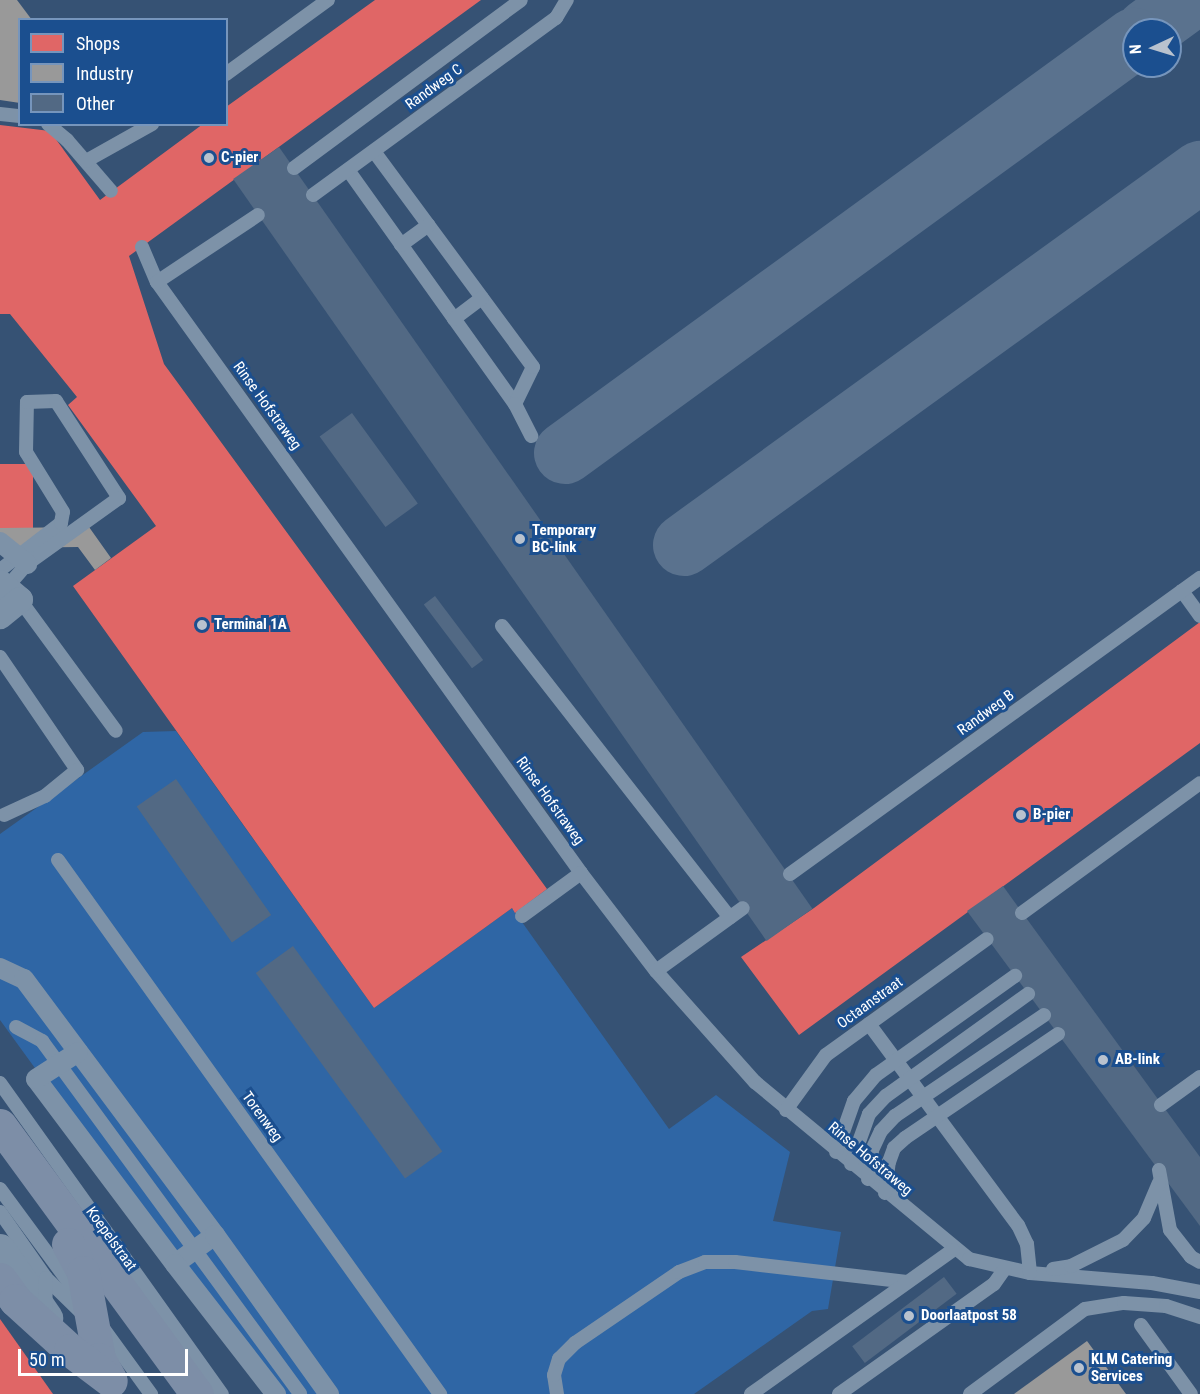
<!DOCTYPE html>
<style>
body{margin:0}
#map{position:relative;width:1200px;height:1394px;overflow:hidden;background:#365274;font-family:"Roboto Condensed",sans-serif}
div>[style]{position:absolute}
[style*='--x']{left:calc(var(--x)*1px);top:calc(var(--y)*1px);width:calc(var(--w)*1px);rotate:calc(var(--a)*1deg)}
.green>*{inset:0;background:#2f66a5}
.shops>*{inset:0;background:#e06666;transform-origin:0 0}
.industry>*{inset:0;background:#999}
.taxiway>*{height:62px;margin:-31px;padding:0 31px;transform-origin:31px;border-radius:31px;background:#5a728e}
.building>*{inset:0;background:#526984;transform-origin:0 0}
.service>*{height:14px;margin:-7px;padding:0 7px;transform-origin:7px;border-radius:7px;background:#7d92a8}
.pedestrian>*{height:20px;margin:-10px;padding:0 10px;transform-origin:10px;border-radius:10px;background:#7d92a8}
.minor>*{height:26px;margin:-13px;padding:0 13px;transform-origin:13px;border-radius:13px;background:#7d92a8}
.tertiary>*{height:32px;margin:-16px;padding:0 16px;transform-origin:16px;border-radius:16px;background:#7d92a8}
.primary>*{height:33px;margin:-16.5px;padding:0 16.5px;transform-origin:16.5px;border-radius:16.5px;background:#7d8ea7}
.service-bridge>*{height:14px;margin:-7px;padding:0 7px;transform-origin:7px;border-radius:7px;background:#7d92a8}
.primary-bridge>*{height:33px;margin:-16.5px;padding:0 16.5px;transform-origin:16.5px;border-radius:16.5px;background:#7d8ea7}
.dots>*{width:16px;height:16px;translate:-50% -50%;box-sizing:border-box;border:3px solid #1b4f8f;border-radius:50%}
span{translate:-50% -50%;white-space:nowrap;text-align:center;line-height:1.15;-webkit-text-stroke:6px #1b4f8f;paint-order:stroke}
.street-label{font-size:15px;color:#fff}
.poi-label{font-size:15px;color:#fff;font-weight:700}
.left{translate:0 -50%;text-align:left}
.legend{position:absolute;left:18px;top:18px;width:210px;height:108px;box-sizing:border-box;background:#1b4f8f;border:2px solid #7695bc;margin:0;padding:8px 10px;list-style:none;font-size:18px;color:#fff}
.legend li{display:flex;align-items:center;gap:12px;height:30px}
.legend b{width:30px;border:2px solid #7695bc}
.north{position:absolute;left:1122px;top:18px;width:60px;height:60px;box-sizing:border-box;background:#1b4f8f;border:2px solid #7695bc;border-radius:50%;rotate:266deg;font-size:16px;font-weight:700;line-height:24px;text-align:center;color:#fff}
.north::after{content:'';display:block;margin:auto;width:21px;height:27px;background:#b9c2ce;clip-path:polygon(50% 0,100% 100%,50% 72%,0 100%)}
.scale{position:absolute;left:18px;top:1349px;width:170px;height:27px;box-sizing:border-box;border:3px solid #fff;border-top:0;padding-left:8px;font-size:18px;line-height:21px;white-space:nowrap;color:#fff;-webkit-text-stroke:4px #1b4f8f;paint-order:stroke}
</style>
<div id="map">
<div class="green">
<div style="clip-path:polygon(176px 731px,374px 1008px,512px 908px,669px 1129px,716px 1095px,790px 1152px,773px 1221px,841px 1232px,828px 1309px,812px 1311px,694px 1394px,272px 1394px,0 1020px,0 834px,143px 732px)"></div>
</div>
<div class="shops">
<div style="clip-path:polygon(375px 0,481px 0,129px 256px,164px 364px,547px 889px,515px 913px,512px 908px,374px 1008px,73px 586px,156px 526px,68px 405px,77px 397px,10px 314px,0 314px,0 125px,50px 131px,100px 200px,203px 124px,226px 124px,226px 107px)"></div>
<div style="left:0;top:464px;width:33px;height:64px"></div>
<div style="clip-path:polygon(1200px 622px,1200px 743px,799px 1035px,741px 957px,814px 908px)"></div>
<div style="clip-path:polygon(0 1319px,53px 1394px,0 1394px)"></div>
</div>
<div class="industry">
<div style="clip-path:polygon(0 0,17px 0,32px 20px,20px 20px,20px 103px,0 100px)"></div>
<div style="clip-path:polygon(89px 527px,111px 558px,95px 570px,78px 547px,0 548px,0 528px)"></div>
<div style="clip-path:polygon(1087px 1341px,1126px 1394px,1014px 1394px)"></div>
</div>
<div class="taxiway">
<div style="--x:1147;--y:30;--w:51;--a:-36.2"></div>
<div style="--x:565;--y:453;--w:704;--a:-36.04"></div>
<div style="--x:684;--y:545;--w:637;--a:-35.86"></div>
</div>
<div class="building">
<div style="left:279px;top:147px;width:930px;height:56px;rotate:55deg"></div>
<div style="left:352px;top:413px;width:112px;height:40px;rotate:54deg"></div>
<div style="left:435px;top:596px;width:80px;height:14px;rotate:53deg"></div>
<div style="left:176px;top:779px;width:166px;height:48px;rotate:55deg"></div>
<div style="clip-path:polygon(1003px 886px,1200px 1157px,1200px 1226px,967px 911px)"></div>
<div style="left:293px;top:946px;width:254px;height:46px;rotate:54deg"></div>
<div style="left:944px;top:1277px;width:21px;height:115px;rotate:53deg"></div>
</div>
<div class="service">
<div style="--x:226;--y:74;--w:126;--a:-36"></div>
<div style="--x:0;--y:114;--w:20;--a:6"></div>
<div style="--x:48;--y:124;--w:25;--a:40"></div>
<div style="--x:67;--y:140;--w:67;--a:49.2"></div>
<div style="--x:86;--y:161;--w:76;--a:-29.3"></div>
<div style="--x:294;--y:168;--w:282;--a:-36.5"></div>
<div style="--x:348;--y:170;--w:287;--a:54.5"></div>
<div style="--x:515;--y:404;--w:41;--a:-64.1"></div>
<div style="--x:533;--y:367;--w:268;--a:-126.4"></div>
<div style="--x:313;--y:195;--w:301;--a:-36.1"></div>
<div style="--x:556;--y:18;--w:21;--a:-59"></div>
<div style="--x:401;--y:245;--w:34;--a:-36"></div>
<div style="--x:142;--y:247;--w:38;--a:67"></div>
<div style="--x:157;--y:282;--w:727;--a:54.34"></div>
<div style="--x:581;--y:873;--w:123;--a:52.6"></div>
<div style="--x:656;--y:971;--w:149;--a:48.3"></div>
<div style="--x:755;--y:1082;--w:278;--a:39.6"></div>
<div style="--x:969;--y:1259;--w:63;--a:12.9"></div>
<div style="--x:1030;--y:1273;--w:122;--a:4.7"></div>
<div style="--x:1152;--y:1283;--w:49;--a:10.6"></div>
<div style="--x:157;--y:282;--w:121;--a:-33.6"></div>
<div style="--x:454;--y:319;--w:35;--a:-37"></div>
<div style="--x:515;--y:404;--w:36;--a:63"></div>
<div style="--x:0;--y:570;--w:77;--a:-37.6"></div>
<div style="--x:61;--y:523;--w:11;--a:-80"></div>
<div style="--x:63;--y:512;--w:70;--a:-121.7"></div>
<div style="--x:26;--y:452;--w:50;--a:-88.9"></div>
<div style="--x:27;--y:402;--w:29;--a:-2"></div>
<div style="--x:56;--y:401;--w:116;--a:57"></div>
<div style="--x:119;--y:498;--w:113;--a:144.3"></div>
<div style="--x:27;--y:564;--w:32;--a:131"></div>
<div style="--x:1182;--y:591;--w:31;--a:54"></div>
<div style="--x:20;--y:600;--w:162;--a:53.8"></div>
<div style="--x:502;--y:626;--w:370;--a:52"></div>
<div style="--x:0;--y:657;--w:137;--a:55.7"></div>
<div style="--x:77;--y:770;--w:41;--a:140.9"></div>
<div style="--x:45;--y:796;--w:45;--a:155.1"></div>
<div style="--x:58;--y:860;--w:657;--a:54.42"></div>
<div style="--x:790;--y:874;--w:506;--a:-35.83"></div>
<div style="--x:1022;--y:913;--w:220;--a:-36.1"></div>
<div style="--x:522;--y:916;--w:73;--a:-36.1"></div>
<div style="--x:656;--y:971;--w:107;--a:-35.9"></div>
<div style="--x:869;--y:1024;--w:250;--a:53.5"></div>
<div style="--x:1018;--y:1225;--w:21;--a:65"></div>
<div style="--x:1027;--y:1244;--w:29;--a:84"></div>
<div style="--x:16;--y:1027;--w:30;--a:28"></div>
<div style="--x:42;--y:1041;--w:437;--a:53.8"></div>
<div style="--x:0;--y:1083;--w:382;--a:54.5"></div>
<div style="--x:1161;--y:1105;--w:48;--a:-35.7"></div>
<div style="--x:786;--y:1110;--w:68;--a:-54"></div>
<div style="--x:826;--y:1055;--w:198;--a:-35.8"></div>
<div style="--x:836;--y:1152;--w:54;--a:-70.6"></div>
<div style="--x:854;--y:1101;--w:34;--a:-50"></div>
<div style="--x:876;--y:1075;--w:171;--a:-35.5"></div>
<div style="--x:851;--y:1164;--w:53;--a:-70.2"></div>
<div style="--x:869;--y:1114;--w:25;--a:-47"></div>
<div style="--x:886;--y:1096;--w:175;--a:-35.7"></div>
<div style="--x:1159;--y:1170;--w:61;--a:79.6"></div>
<div style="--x:1170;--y:1230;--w:34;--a:52"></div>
<div style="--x:1191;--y:1257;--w:10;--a:29"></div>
<div style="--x:868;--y:1179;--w:29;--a:-82"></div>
<div style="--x:872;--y:1150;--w:21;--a:-65"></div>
<div style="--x:881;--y:1131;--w:21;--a:-47"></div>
<div style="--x:895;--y:1116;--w:180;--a:-34.1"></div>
<div style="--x:0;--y:1189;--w:133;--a:53.6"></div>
<div style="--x:885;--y:1193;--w:31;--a:-83"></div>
<div style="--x:889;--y:1162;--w:15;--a:-70"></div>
<div style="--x:894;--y:1148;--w:15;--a:-42"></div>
<div style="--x:905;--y:1138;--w:185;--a:-34.2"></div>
<div style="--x:0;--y:1212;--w:80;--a:55.1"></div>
<div style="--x:46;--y:1278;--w:54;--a:44.3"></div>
<div style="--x:1053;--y:1269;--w:18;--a:-9"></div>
<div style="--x:1071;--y:1266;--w:58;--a:-26.6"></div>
<div style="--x:1123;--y:1240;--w:30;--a:-46"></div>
<div style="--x:1144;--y:1218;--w:38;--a:-67"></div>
<div style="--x:1141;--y:1325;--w:85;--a:54.1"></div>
<div style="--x:103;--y:1328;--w:82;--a:54"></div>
<div style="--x:557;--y:1394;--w:19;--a:-99"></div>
<div style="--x:554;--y:1375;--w:17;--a:-73"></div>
<div style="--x:559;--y:1359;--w:23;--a:-45"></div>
<div style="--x:575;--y:1343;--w:126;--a:-34.3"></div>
<div style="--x:679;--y:1272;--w:28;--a:-21"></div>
<div style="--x:705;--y:1262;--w:30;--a:0"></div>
<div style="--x:735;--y:1262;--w:173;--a:6.6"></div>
<div style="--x:751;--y:1394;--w:248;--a:-35.5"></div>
<div style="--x:839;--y:1394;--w:190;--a:-35.4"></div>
<div style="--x:994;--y:1284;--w:19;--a:-55"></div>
<div style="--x:970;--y:1394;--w:143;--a:-36.5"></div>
<div style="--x:1085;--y:1309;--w:39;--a:-9"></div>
<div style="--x:1124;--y:1303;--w:42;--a:4.1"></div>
<div style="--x:1166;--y:1306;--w:36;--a:18"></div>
</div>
<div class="pedestrian">
<div style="--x:0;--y:542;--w:35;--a:39"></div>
<div style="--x:0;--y:968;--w:26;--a:25"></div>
<div style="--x:24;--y:979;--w:319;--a:53.3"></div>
<div style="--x:215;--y:1235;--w:49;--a:144.1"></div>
<div style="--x:175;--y:1264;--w:231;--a:-126.9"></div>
<div style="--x:36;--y:1079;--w:50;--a:-32.7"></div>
<div style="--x:215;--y:1235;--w:196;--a:54.4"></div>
<div style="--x:175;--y:1264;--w:165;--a:52.2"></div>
</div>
<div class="minor">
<div style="--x:0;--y:583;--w:26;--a:40"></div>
<div style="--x:20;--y:600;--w:26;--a:141"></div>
</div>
<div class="tertiary">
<div style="--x:0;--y:1250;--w:83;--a:55.3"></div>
</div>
<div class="primary">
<div style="--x:0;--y:1125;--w:333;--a:53.8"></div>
</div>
<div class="service-bridge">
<div style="--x:45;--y:1324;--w:46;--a:-88.8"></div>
</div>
<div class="primary-bridge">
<div style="--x:68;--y:1244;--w:32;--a:62"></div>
<div style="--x:83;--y:1272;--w:88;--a:79.6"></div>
<div style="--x:99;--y:1359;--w:23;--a:61"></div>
<div style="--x:0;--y:1279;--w:26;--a:54"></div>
<div style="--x:15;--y:1300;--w:74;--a:42.3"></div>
<div style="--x:70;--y:1350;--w:51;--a:37.1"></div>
</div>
<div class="dots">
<div style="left:209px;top:158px;background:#b9c2ce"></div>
<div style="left:520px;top:539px;background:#b9c2ce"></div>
<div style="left:202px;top:625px;background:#b9c2ce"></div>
<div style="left:1021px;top:815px;background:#b9c2ce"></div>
<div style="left:1103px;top:1060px;background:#b9c2ce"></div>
<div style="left:909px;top:1316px;background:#b9c2ce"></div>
<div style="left:1079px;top:1368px;background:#b9c2ce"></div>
</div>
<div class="street-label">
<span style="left:434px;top:87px;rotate:-36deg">Randweg C</span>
<span style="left:267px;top:406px;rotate:54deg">Rinse Hofstraweg</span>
<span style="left:986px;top:713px;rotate:-36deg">Randweg B</span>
<span style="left:550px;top:801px;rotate:54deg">Rinse Hofstraweg</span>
<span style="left:870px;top:1003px;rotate:-36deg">Octaanstraat</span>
<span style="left:262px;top:1117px;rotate:54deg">Torenweg</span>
<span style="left:870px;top:1159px;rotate:40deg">Rinse Hofstraweg</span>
<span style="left:111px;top:1239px;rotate:54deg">Koepelstraat</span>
</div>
<div class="poi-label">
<span class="left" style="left:221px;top:158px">C-pier</span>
<span class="left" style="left:532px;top:539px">Temporary<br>BC-link</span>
<span class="left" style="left:214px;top:625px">Terminal 1A</span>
<span class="left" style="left:1033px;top:815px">B-pier</span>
<span class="left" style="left:1115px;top:1060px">AB-link</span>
<span class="left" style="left:921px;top:1316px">Doorlaatpost 58</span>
<span class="left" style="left:1091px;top:1368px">KLM Catering<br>Services</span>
</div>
<ul class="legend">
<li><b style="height:16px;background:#e06666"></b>Shops</li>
<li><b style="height:16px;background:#999"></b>Industry</li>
<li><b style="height:16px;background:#526984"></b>Other</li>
</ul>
<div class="north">N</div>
<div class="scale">50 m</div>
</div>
